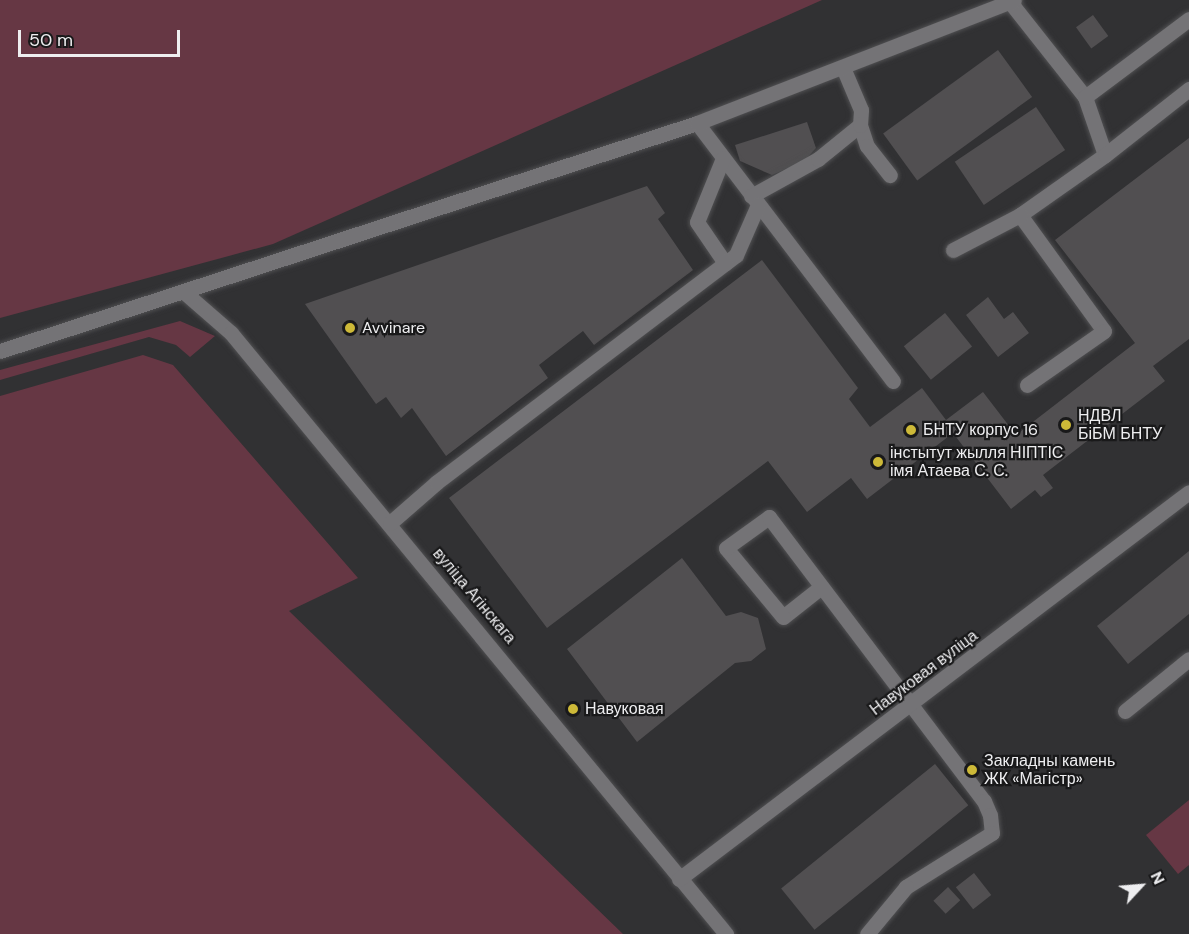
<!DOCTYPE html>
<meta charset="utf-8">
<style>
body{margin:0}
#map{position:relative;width:1189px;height:934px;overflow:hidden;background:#313133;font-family:"DM Sans",sans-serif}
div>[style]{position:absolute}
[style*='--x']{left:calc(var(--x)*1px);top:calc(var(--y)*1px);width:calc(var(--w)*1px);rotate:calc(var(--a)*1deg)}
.green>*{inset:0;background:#663744}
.building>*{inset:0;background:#514f51;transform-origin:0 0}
.roads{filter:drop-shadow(0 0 2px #505052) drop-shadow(0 0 2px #505052)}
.minor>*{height:15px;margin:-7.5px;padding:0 7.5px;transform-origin:7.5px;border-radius:7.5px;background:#747376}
.dots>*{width:16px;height:16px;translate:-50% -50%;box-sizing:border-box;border:3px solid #19191a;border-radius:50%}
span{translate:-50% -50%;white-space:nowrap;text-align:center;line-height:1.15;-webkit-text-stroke:4.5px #19191a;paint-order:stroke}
.poi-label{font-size:16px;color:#eeeef0}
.left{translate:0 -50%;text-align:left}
.street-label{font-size:16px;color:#eeeef0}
.north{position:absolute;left:1111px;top:856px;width:60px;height:60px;-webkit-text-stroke:4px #19191a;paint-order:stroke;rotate:64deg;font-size:16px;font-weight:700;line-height:24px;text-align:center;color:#eeeef0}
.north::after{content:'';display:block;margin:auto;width:21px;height:27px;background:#eeeef0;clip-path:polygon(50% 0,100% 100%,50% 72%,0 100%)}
.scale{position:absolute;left:18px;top:30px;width:162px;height:27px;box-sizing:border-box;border:3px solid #eeeef0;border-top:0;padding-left:8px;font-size:18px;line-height:21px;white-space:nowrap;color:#eeeef0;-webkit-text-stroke:4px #19191a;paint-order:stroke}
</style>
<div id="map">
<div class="green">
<div style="clip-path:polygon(0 0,822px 0,273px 244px,0 318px)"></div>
<div style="clip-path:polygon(180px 321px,215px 336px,190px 357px,176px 345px,149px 337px,0 380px,0 370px)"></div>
<div style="clip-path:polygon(143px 355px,173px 365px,358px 578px,289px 611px,623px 934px,0 934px,0 396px)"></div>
<div style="clip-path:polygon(1189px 800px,1189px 865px,1178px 874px,1146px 835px)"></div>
</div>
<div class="building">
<div style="left:1093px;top:15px;width:26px;height:21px;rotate:54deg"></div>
<div style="left:998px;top:50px;width:58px;height:142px;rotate:54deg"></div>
<div style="left:1036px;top:107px;width:52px;height:98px;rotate:56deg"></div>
<div style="clip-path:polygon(807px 122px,816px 148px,804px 161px,772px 175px,740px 161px,735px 145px)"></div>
<div style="clip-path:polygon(1189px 138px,1189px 339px,1153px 366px,1165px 381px,1043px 475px,1053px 488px,1041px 497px,1035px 490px,1011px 509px,953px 433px,867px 499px,851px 478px,807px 512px,768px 461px,547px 628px,449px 498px,762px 260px,858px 388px,849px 399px,870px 427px,922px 388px,946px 420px,983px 392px,1016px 435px,1135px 343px,1055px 240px)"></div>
<div style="clip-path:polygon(647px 186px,665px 213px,658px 219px,693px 270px,594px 345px,583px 331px,539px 365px,548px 378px,446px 456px,412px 408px,401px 418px,386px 397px,376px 404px,305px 304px)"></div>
<div style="clip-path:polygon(988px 297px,1004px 319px,1013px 312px,1029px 333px,998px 357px,966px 315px)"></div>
<div style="left:945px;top:313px;width:43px;height:53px;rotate:51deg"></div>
<div style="clip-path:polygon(1189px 551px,1189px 614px,1128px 664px,1097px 626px)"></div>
<div style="clip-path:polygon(682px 558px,726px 616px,741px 612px,758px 618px,766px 649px,751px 661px,735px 663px,637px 742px,567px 649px)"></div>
<div style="left:935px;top:764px;width:53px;height:198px;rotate:51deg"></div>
<div style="left:974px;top:873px;width:28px;height:23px;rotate:52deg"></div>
<div style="left:948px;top:887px;width:18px;height:20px;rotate:47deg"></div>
</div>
<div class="roads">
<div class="minor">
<div style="--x:1010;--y:2;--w:121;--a:51.7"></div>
<div style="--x:1085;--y:97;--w:61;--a:71"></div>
<div style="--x:1105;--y:155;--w:104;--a:144.8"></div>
<div style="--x:1020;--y:215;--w:143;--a:54.1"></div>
<div style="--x:1104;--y:331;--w:94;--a:145"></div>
<div style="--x:1085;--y:97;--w:130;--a:-36.9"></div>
<div style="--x:697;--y:123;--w:324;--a:52.8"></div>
<div style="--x:860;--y:125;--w:22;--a:72"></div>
<div style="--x:867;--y:146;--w:37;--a:52"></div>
<div style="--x:1105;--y:155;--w:107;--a:-38.2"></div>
<div style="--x:723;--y:158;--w:69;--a:112.1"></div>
<div style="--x:697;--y:222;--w:50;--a:55.7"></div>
<div style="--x:751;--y:196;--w:77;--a:-28.9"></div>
<div style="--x:818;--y:159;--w:54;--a:-39"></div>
<div style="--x:860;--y:125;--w:15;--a:-86"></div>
<div style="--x:861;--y:110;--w:43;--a:-113"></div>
<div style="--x:953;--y:250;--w:76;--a:-27.6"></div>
<div style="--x:184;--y:292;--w:62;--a:41.1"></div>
<div style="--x:231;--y:333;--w:779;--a:50.52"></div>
<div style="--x:0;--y:351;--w:733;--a:-18.11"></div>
<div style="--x:697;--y:123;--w:340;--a:-21.2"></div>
<div style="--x:390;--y:523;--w:62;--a:-41.1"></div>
<div style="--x:437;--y:482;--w:375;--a:-37.2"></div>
<div style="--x:736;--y:255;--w:55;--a:-66.3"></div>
<div style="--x:821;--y:587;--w:48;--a:141.7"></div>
<div style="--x:783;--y:617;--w:89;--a:-129.6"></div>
<div style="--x:726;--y:548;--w:53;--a:-35.8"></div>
<div style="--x:769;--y:517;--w:356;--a:52.9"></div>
<div style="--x:984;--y:801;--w:15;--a:67"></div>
<div style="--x:990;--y:815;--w:18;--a:84"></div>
<div style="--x:992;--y:833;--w:102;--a:147.9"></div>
<div style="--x:906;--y:887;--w:61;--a:129.7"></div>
<div style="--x:1125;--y:711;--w:82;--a:-39.1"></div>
<div style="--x:679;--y:879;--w:640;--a:-37.19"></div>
</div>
</div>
<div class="dots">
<div style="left:350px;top:328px;background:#cdb938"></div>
<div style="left:1066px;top:425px;background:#cdb938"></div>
<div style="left:911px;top:430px;background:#cdb938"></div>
<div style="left:878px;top:462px;background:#cdb938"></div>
<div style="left:573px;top:709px;background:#cdb938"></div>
<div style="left:972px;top:770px;background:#cdb938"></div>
</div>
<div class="poi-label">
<span class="left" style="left:362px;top:328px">Avvinare</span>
<span class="left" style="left:1078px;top:425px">НДВЛ<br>БіБМ БНТУ</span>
<span class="left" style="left:923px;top:430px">БНТУ корпус 16</span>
<span class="left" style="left:890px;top:462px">інстытут жылля НІПТІС<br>імя Атаева С. С.</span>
<span class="left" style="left:585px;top:709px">Навуковая</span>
<span class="left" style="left:984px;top:770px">Закладны камень<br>ЖК «Магістр»</span>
</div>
<div class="street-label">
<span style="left:474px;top:596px;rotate:50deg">вуліца Агінскага</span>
<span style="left:924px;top:673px;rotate:-37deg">Навуковая вуліца</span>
</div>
<div class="north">N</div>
<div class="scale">50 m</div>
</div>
